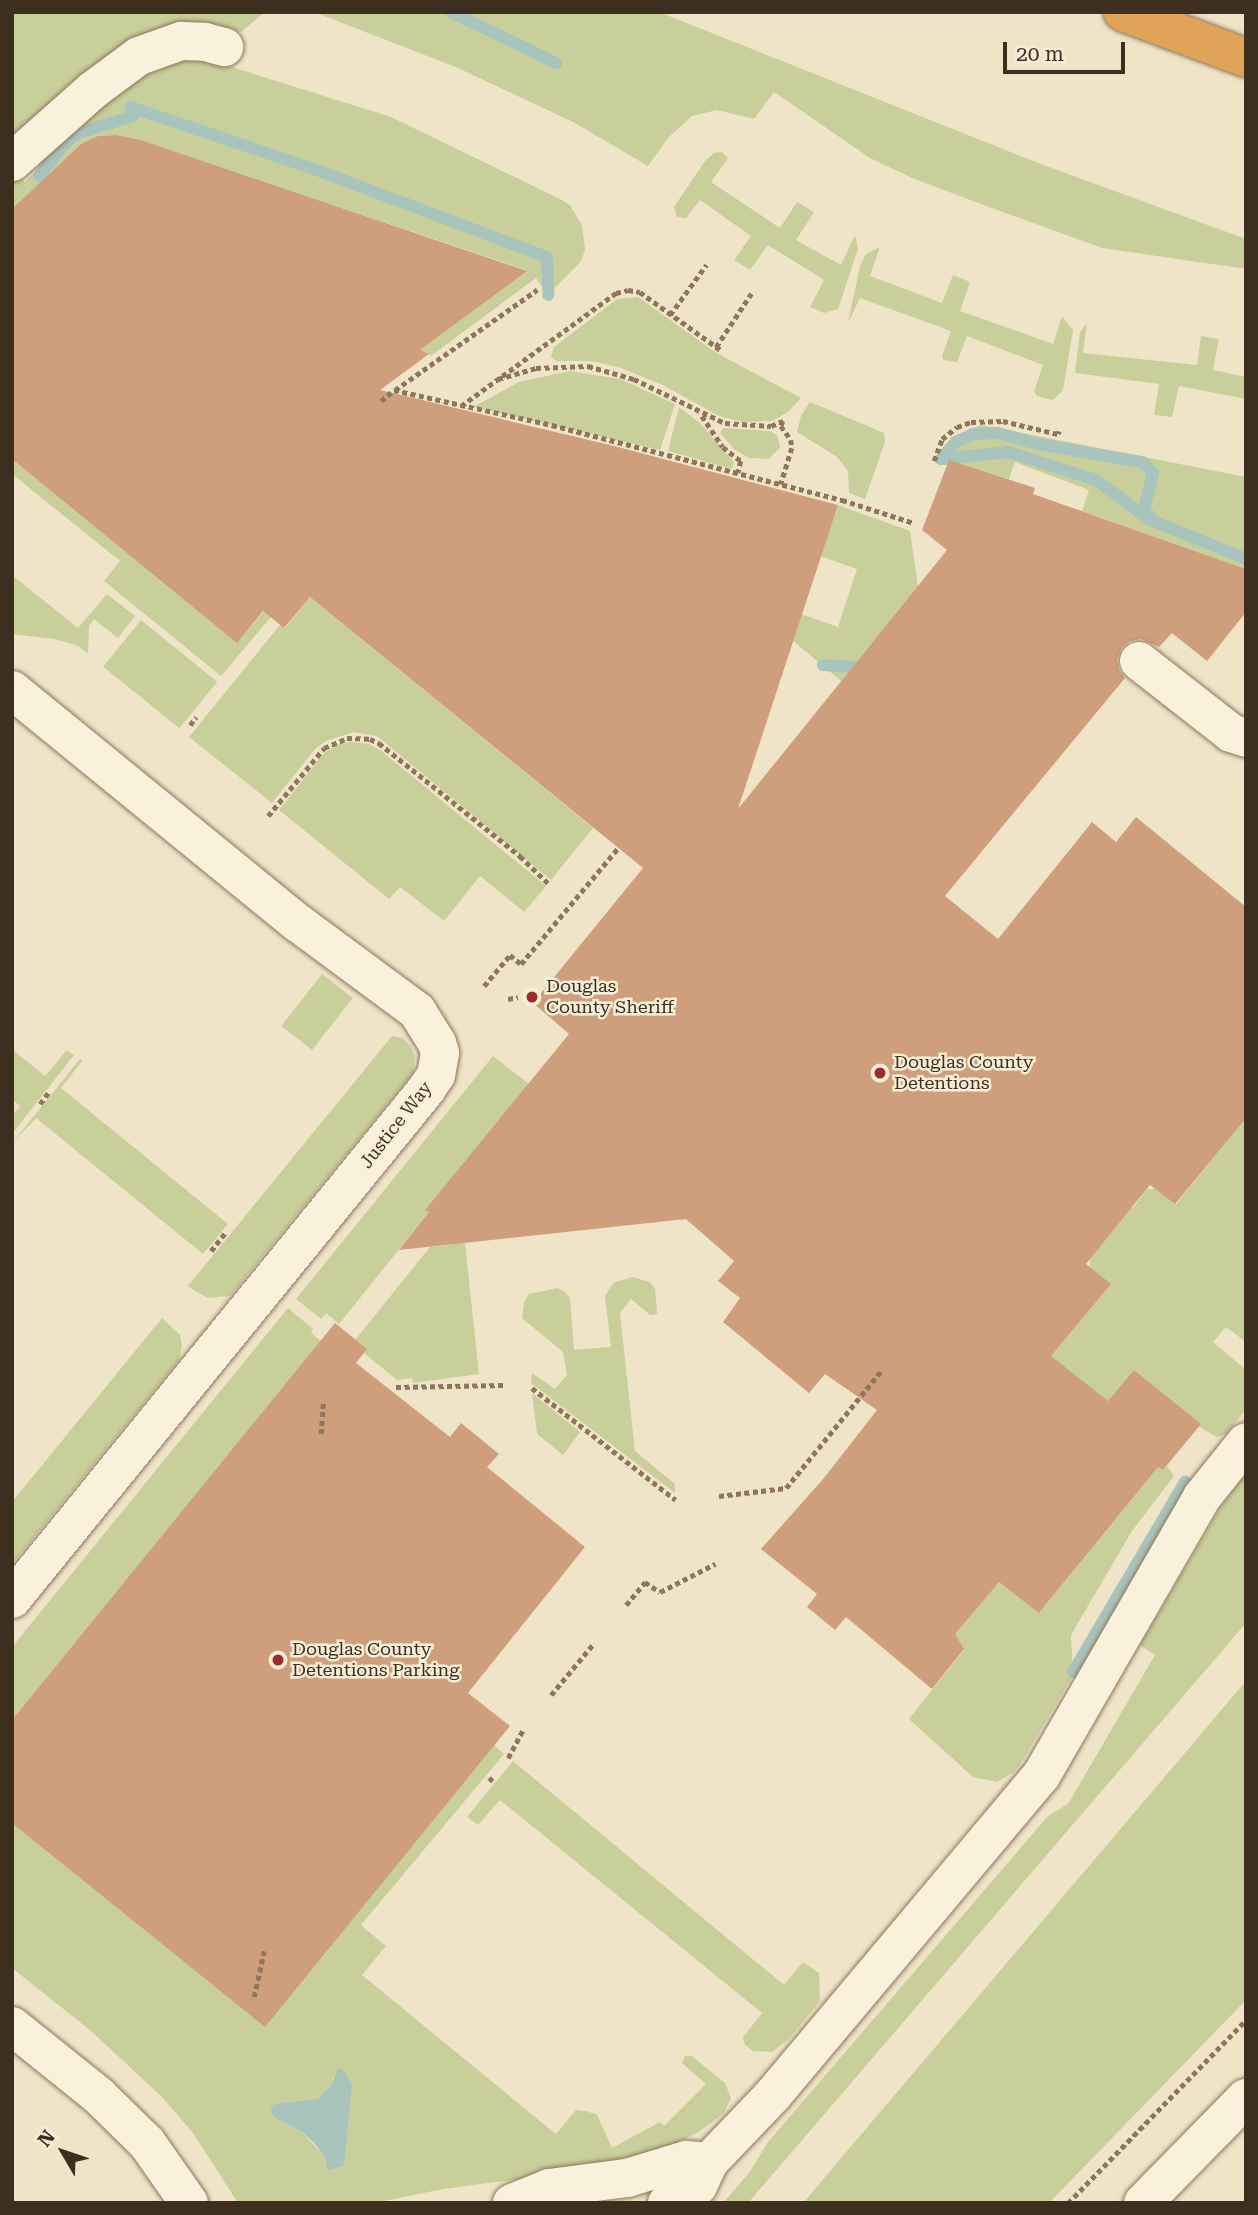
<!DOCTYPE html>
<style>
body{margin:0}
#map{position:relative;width:1258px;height:2215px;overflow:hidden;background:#f0e4c8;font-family:"Roboto Serif",serif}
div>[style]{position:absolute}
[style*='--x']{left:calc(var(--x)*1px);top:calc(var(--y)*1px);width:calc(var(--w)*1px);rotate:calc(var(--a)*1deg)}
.green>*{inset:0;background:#c9cf9b;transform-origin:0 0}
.water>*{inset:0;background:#a9c4bc}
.stream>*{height:12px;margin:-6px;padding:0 6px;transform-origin:6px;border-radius:6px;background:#a9c4bc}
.building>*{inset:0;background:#cf9f7d}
.path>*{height:4.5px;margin-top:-2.25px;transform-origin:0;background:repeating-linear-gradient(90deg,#8d765c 0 5px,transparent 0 8.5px)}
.roads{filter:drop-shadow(0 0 2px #8d765c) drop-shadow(0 0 2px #8d765c)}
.minor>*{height:38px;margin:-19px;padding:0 19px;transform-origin:19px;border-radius:19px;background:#faf1dc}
.tertiary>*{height:38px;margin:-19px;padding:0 19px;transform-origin:19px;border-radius:19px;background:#faf1dc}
.secondary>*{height:38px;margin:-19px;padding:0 19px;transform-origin:19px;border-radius:19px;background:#faf1dc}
.motorway>*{height:38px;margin:-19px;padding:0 19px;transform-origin:19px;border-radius:19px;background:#e0a458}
.dots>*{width:19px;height:19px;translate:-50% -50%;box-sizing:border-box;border:4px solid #f7eed8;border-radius:50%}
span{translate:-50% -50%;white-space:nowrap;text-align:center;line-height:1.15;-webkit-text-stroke:5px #f7eed8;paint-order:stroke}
.poi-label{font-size:18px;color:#3d2e20}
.left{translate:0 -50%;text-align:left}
.street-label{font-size:18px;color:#3d2e20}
.frame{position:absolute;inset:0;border:14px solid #3d2e20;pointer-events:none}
.north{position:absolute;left:28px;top:2117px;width:70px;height:70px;-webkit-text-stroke:5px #f7eed8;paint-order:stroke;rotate:309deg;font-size:19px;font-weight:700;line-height:28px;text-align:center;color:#3d2e20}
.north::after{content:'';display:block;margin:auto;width:24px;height:32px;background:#3d2e20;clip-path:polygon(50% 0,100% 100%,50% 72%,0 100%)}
.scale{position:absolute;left:1003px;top:42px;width:122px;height:32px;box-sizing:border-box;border:4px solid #3d2e20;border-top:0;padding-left:9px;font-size:21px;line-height:24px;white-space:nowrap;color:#3d2e20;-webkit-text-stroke:5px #f7eed8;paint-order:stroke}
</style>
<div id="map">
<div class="green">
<div style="clip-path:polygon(12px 12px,265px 12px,241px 32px,222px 27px,12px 145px)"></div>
<div style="clip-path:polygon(314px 12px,659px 12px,1038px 163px,1246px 239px,1246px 269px,1102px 248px,989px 207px,912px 178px,870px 158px,774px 92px,754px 119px,717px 110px,692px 116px,668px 138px,648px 166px,573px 122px,458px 68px)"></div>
<div style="clip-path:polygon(174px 55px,219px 63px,391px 117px,560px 199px,570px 205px,582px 225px,585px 250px,581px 261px,548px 295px,536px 278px,431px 356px,420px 350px,526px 270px,141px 140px,116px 135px,98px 136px,12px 209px,12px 176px,16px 173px,25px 182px,40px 167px,32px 158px,96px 102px)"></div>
<div style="clip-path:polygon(722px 152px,728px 158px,711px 182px,780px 228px,797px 202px,814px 212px,796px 240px,841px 265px,855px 235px,858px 249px,838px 309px,824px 313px,810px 307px,824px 280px,768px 245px,750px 270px,734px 260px,751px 236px,700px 200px,686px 218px,677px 217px,674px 207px,705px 161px,714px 153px)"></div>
<div style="clip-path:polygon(880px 247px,870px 276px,942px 303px,953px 275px,970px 282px,960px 311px,1053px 344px,1062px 316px,1073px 330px,1063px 390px,1053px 400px,1037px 396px,1034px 391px,1043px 365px,967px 336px,957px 362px,943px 360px,942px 356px,951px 331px,860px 298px,848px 323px,860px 266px,866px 254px)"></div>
<div style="clip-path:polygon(638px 297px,715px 352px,801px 398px,788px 412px,772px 421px,743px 422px,719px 416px,663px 385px,618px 367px,591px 361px,556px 361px,551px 357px,554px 347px,617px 299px)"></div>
<div style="clip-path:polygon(1087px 323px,1083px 353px,1197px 365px,1201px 336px,1219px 339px,1213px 370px,1246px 377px,1246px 399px,1179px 386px,1172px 417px,1154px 415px,1159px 384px,1075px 373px,1080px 332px)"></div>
<div style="clip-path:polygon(570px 371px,620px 379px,675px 404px,660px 450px,473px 407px,519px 382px)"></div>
<div style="clip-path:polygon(810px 402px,884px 433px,885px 442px,865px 499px,849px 493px,848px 471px,837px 457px,797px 432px,801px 416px)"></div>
<div style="clip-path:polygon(679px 407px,700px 423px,734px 462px,732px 469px,668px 451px)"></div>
<div style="clip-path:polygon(981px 425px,1246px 477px,1246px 569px,1082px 511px,1089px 490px,1015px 462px,1009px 479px,949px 461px,947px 465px,932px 460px,952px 437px)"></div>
<div style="clip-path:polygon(723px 428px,770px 431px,777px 435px,780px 447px,769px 459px,749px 458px,734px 449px,720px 433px)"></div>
<div style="clip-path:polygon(12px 459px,237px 642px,264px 611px,271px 617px,221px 676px,104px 581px,120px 561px,12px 474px)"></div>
<div style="clip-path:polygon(838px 505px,910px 531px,918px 587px,841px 681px,792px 640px,801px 614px,838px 627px,857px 569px,820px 556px)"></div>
<div style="clip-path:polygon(12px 575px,78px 628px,107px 594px,135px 616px,118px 638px,94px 619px,89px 626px,88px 654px,78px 646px,55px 639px,12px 634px)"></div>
<div style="clip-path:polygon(310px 597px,593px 828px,551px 880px,377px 736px,354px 732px,326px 741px,316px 748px,272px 803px,189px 737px,280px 625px,285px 628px)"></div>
<div style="left:141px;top:620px;width:98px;height:60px;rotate:39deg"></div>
<div style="clip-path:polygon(351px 742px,369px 744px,380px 750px,546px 886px,524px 912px,480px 876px,444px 921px,400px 887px,389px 899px,279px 810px,324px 753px,339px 744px)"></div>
<div style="left:322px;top:974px;width:39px;height:66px;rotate:38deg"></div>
<div style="clip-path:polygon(392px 1036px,403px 1038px,411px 1047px,415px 1057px,413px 1073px,230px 1296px,208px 1298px,193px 1290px,188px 1286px)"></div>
<div style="clip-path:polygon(12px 1049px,45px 1076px,67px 1050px,74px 1055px,12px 1134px,12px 1116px,20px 1106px,12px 1099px)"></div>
<div style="clip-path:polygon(493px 1056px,529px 1084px,425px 1210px,429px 1212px,339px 1324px,326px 1313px,321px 1319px,296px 1299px)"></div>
<div style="clip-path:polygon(80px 1059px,82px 1061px,61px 1088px,228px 1224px,203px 1254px,36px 1118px,13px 1142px)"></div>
<div style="clip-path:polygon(1246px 1062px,1246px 1342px,1226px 1327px,1213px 1342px,1246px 1370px,1246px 1409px,1226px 1434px,1217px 1437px,1199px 1427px,1200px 1424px,1134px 1370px,1108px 1401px,1041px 1368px,1111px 1284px,1090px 1268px,1090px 1258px,1045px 1137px,1133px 1208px,1147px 1189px,1156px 1189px,1176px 1204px,1243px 1121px)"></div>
<div style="clip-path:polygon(457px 1235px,465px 1243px,479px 1374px,413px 1383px,412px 1378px,397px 1380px,364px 1353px,367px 1349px,355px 1340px,430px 1247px,449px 1245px)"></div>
<div style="clip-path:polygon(632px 1277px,650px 1282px,655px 1289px,657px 1314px,650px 1315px,631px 1299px,620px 1313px,635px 1451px,675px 1484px,675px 1493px,531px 1383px,532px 1373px,555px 1389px,567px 1375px,563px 1352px,522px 1318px,524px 1302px,529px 1294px,558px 1288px,565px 1292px,570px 1298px,574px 1350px,611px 1347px,605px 1296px,613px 1283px)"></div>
<div style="clip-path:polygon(288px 1308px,313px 1329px,311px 1333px,321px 1341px,12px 1720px,12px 1647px)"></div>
<div style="clip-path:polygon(162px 1318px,180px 1335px,182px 1346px,179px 1360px,12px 1564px,12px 1502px)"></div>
<div style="clip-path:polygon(532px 1393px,580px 1432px,563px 1455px,537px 1434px)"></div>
<div style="clip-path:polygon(1167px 1466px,1174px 1476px,1132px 1531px,1075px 1628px,1071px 1636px,1073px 1672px,1070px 1680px,1021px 1763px,1014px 1772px,997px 1782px,973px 1777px,909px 1719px,964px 1650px,952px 1630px,999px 1582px,1040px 1612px,1158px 1467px,1163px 1470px)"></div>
<div style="clip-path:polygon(1246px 1474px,1246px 1623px,748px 2203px,723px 2203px,749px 2173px,768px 2142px,1048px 1816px,1068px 1804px,1155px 1655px,1140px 1645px,1222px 1505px)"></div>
<div style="clip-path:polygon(1246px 1681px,1246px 2000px,1049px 2203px,803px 2203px)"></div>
<div style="clip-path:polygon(evenodd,494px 1745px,504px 1754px,361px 1925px,386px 1946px,362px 1975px,556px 2134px,576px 2110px,586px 2111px,597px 2115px,612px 2148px,660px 2122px,664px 2126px,706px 2084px,682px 2063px,685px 2056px,692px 2056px,725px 2083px,731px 2098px,724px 2113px,699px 2132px,656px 2152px,602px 2168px,443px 2189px,375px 2203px,238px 2203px,193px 2133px,161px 2096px,91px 2031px,12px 1968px,12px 1823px,494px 1745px,334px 2076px,344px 2140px,343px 2166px,325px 2162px,324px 2156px,302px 2132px,277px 2119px,277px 2103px,317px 2099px,331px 2085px,334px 2076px)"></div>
<div style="clip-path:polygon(513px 1761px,784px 1985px,803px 1962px,819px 1973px,820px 2001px,789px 2039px,772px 2052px,753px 2051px,745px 2045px,743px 2037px,762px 2013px,500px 1800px,478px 1825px,467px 1817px)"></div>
</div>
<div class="water">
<div style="clip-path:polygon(338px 2069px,343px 2069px,352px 2085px,344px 2166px,328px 2170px,324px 2156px,314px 2143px,302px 2132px,277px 2119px,272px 2114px,271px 2107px,277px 2103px,317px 2099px,331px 2085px)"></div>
</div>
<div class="stream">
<div style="--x:451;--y:12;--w:117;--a:25.9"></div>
<div style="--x:130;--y:107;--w:194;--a:18.6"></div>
<div style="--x:314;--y:169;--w:249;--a:20.7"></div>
<div style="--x:547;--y:257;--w:38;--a:88"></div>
<div style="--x:39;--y:176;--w:42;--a:-51.8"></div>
<div style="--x:65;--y:143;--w:17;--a:-36"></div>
<div style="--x:79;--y:133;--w:57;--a:-17.5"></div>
<div style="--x:133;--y:116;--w:8;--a:-83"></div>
<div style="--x:941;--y:459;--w:23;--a:-49"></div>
<div style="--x:956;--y:442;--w:19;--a:-25"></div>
<div style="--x:973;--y:434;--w:25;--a:-2"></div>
<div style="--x:998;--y:433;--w:41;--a:15.4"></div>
<div style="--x:1038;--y:444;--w:106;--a:9.8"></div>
<div style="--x:1142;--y:462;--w:16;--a:45"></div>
<div style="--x:1153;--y:473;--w:36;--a:104"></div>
<div style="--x:1144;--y:508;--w:16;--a:55"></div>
<div style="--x:1153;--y:521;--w:100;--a:22.2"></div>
<div style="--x:941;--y:459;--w:67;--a:-6"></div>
<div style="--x:1008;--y:452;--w:10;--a:17"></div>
<div style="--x:1018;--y:455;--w:82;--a:17.8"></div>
<div style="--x:1096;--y:480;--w:67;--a:36.5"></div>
<div style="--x:823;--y:665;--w:30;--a:4"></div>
<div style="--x:1073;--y:1672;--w:221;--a:-59.5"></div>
</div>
<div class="building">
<div style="clip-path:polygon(116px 135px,141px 140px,527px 271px,420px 350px,429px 354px,380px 390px,614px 446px,838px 505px,738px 809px,947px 550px,922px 530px,949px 460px,1035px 488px,1033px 494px,1246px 569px,1246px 612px,1207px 661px,1172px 633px,1159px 647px,1141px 639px,1130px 641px,1122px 647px,1117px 659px,1119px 670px,1125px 678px,945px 896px,998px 939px,1092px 822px,1116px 842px,1136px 817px,1246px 907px,1246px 1118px,1175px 1204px,1150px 1185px,1132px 1207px,1086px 1264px,1111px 1284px,1051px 1356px,1108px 1401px,1134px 1370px,1201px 1424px,1163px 1470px,1158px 1467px,1039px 1613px,999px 1582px,955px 1634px,964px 1649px,932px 1689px,846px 1617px,835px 1630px,807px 1607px,817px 1594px,761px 1549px,824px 1478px,877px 1410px,825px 1374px,809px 1393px,723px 1322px,740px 1298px,718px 1281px,734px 1261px,686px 1219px,399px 1250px,429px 1212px,425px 1210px,569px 1034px,533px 1003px,643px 868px,310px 597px,284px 628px,263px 611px,237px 643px,12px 459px,12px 209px,81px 144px,98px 136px)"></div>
<div style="clip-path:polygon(335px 1323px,367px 1349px,356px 1363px,450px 1437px,461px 1423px,499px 1454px,487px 1467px,585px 1547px,468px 1693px,510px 1726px,265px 2027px,12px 1823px,12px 1720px)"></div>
</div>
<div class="path">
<div style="--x:670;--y:315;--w:62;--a:-54.2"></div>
<div style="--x:716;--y:347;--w:64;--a:-56.6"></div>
<div style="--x:498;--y:379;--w:40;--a:-16"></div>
<div style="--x:536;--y:368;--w:52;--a:-2.2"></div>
<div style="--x:588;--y:366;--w:48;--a:15.8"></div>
<div style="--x:634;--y:379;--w:101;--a:25.8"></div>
<div style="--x:725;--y:423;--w:46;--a:3.7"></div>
<div style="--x:771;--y:426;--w:13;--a:-23"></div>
<div style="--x:783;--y:421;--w:5;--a:112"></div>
<div style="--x:781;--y:426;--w:17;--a:54"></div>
<div style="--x:791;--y:440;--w:8;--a:83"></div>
<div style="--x:792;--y:448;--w:38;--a:107"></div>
<div style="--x:395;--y:390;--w:174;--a:-35.2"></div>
<div style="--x:381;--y:401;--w:17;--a:-40"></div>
<div style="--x:394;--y:390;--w:162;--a:12.5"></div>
<div style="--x:552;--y:425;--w:300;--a:14.5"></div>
<div style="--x:842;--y:500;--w:76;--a:17.7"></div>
<div style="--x:461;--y:406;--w:192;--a:-36.1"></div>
<div style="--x:616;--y:293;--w:12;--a:-14"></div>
<div style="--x:628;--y:290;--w:12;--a:9"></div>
<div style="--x:640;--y:292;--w:101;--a:35.7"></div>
<div style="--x:702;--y:416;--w:37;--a:56"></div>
<div style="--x:723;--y:447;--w:23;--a:38"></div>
<div style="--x:741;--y:461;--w:12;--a:104"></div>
<div style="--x:934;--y:461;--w:23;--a:-70"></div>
<div style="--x:942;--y:439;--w:19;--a:-39"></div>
<div style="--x:957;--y:427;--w:15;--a:-20"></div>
<div style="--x:971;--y:422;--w:32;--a:-2"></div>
<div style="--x:1003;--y:421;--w:57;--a:13.3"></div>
<div style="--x:1058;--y:434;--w:3;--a:-72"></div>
<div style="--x:190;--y:725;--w:10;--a:-53"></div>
<div style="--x:268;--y:816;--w:88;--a:-50.5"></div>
<div style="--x:324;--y:748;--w:25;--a:-23"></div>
<div style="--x:347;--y:738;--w:23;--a:2"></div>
<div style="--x:370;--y:739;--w:10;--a:24"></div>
<div style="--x:379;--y:743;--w:181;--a:38.7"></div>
<div style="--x:520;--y:856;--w:39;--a:44"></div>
<div style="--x:484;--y:986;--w:40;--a:-50"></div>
<div style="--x:510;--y:955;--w:14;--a:39"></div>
<div style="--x:521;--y:964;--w:151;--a:-50.1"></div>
<div style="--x:508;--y:999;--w:10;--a:-11"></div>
<div style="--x:40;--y:1104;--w:14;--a:-54"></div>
<div style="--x:211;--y:1251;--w:23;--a:-52"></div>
<div style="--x:396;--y:1387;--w:108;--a:-1.1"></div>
<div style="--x:532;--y:1388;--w:182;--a:37.9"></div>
<div style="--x:321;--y:1434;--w:32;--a:-86"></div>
<div style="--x:719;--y:1496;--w:67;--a:-6.8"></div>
<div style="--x:786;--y:1488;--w:152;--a:-50.9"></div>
<div style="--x:626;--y:1605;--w:30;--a:-50"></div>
<div style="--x:645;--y:1582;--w:18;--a:34"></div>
<div style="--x:660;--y:1592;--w:62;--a:-27"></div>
<div style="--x:551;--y:1695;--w:67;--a:-50.4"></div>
<div style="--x:508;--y:1758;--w:32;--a:-62"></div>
<div style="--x:489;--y:1781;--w:7;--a:-45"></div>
<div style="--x:254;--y:1997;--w:47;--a:-77.7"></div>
<div style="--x:1068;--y:2203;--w:255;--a:-45.8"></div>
</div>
<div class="roads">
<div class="minor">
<div style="--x:12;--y:162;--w:108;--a:-41.6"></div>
<div style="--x:93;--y:90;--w:57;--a:-36.5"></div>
<div style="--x:139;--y:56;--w:45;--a:-19.7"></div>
<div style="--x:181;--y:41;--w:24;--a:2"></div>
<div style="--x:205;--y:42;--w:20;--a:15"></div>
<div style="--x:1139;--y:661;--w:117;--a:38"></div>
<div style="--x:1231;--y:733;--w:16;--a:18"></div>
<div style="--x:12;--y:690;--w:369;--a:39.2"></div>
<div style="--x:298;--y:923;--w:148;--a:36.5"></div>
<div style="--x:417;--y:1011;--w:38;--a:58"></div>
<div style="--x:437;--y:1043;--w:10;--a:73"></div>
<div style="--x:440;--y:1053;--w:22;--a:100"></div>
<div style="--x:436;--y:1075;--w:18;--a:124"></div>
<div style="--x:426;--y:1090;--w:656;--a:129.12"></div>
<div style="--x:512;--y:2203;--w:40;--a:-22"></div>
<div style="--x:549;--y:2188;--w:79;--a:-7.3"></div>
<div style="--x:627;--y:2178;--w:62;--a:-17"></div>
<div style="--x:686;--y:2160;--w:23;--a:5"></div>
<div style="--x:667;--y:2203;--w:35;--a:-29"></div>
<div style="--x:698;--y:2186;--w:26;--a:-65"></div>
<div style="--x:709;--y:2162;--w:93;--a:-46.3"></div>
<div style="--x:773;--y:2095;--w:417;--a:-50"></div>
<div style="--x:1041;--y:1776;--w:322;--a:-60"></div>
<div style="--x:1202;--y:1497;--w:70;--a:-51.3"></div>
</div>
<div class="tertiary">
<div style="--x:12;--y:2026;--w:112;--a:38.8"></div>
<div style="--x:99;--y:2096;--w:67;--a:44.4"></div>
<div style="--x:147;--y:2143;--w:73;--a:55"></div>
</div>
<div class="secondary">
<div style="--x:1143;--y:2203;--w:147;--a:-45.6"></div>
</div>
<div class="motorway">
<div style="--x:1123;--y:12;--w:131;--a:20.5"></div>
</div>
</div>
<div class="dots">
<div style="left:532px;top:997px;background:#9e2a2b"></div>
<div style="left:880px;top:1073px;background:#9e2a2b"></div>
<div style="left:278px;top:1660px;background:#9e2a2b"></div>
</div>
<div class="poi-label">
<span class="left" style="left:546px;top:997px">Douglas<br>County Sheriff</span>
<span class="left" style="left:894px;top:1073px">Douglas County<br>Detentions</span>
<span class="left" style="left:292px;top:1660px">Douglas County<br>Detentions Parking</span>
</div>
<div class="street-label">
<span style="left:396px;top:1125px;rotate:-52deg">Justice Way</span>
</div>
<div class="frame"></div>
<div class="north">N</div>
<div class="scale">20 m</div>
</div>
